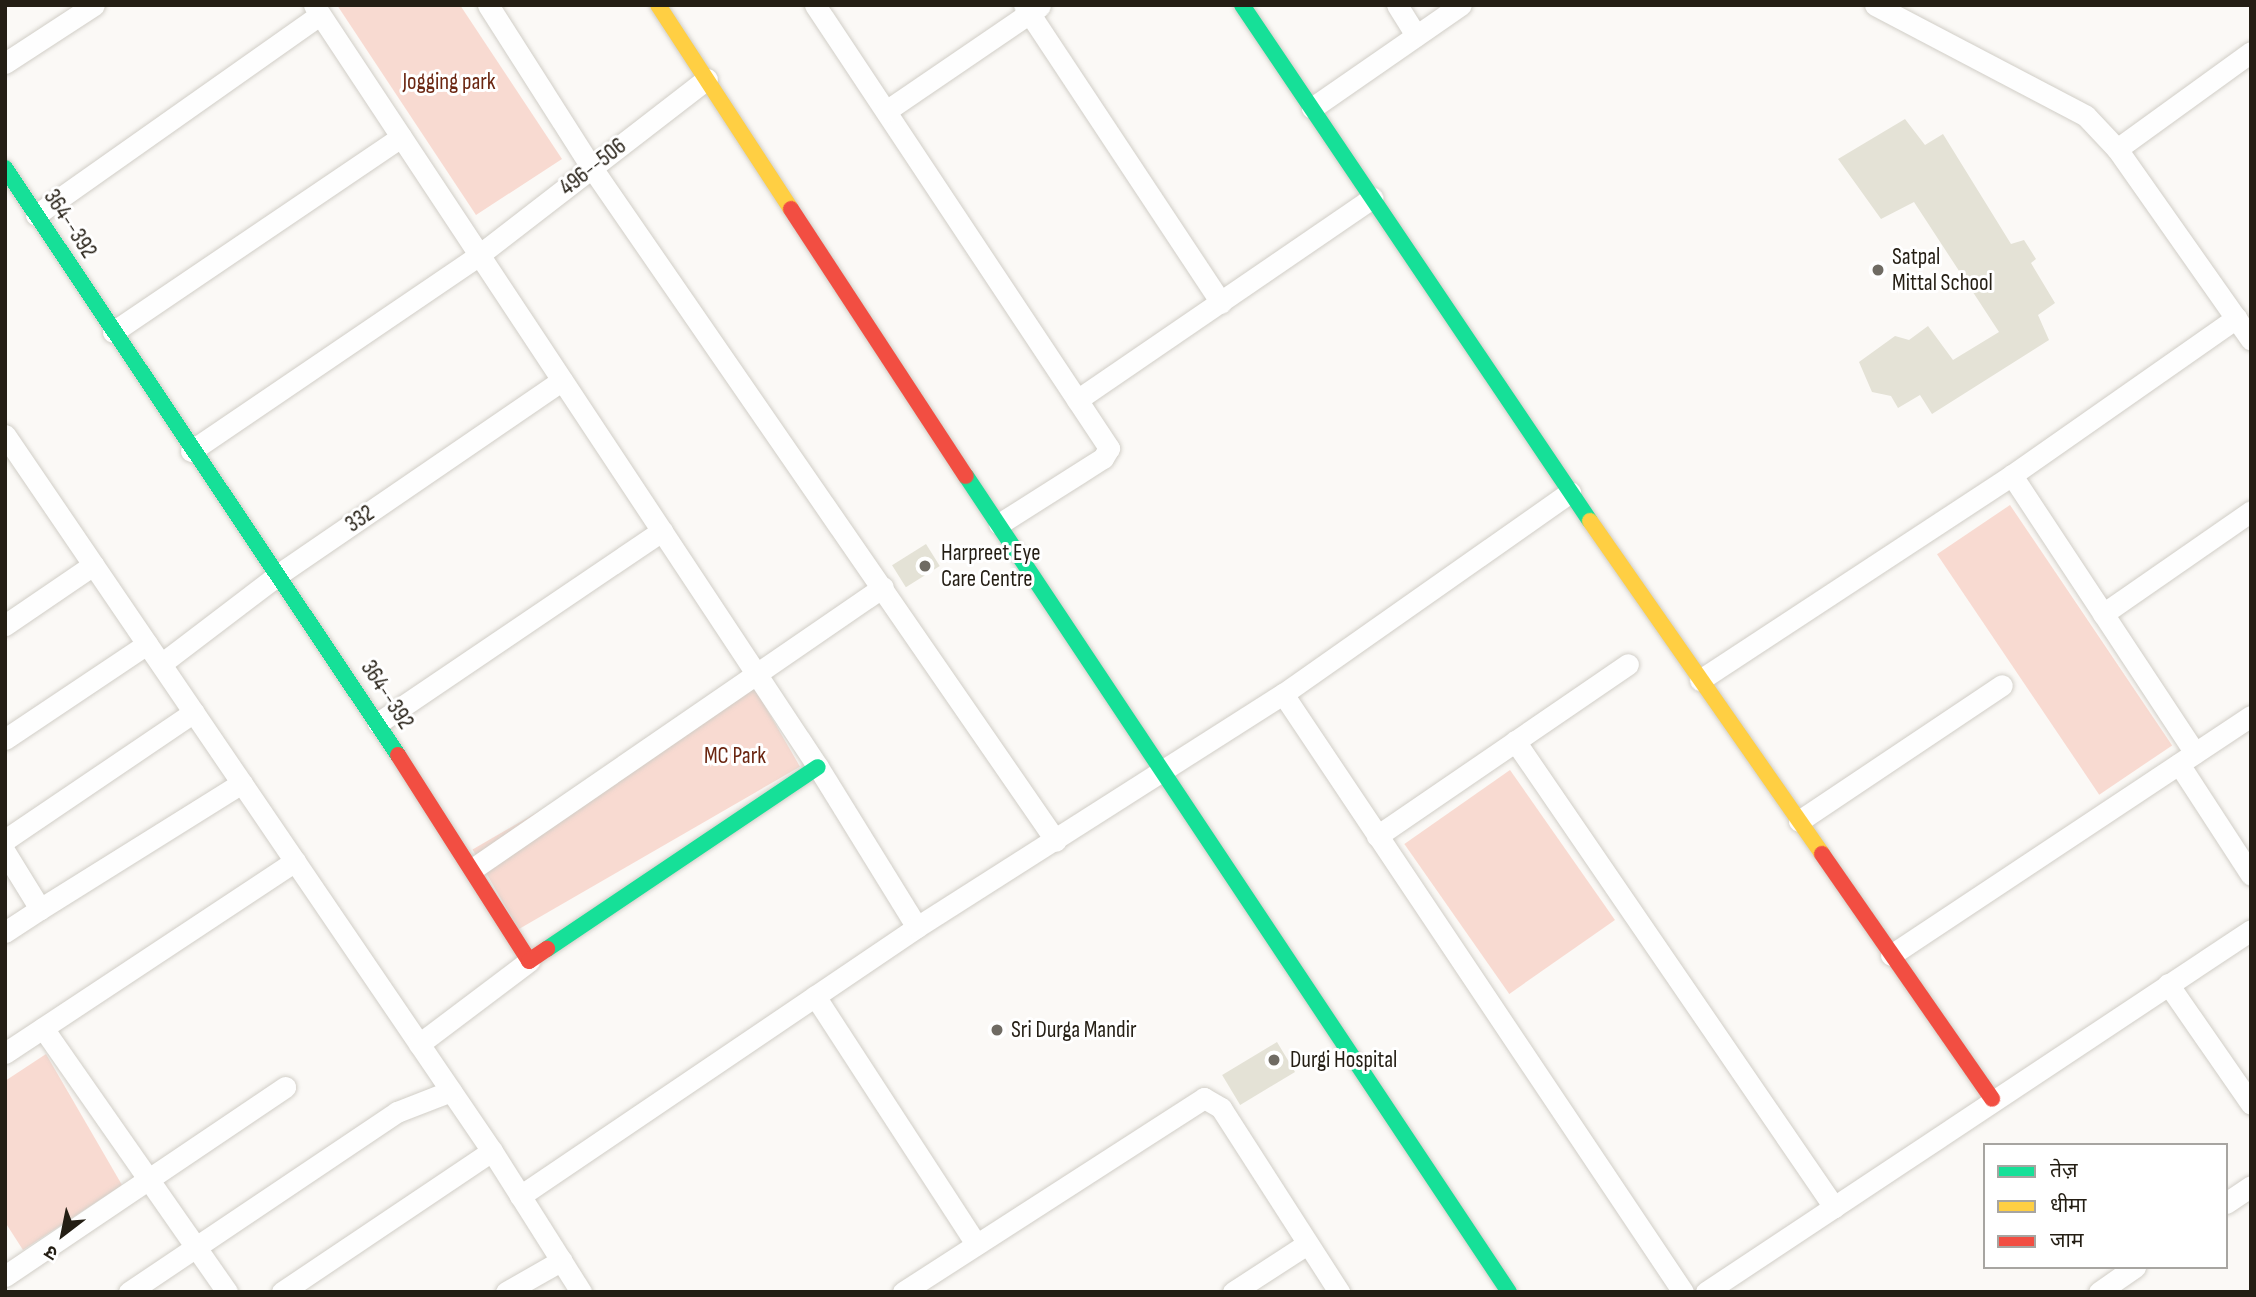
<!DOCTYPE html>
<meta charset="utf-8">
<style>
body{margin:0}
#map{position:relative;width:2256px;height:1297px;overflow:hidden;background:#fbf9f6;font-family:"Sofia Sans Condensed","Noto Sans Devanagari",sans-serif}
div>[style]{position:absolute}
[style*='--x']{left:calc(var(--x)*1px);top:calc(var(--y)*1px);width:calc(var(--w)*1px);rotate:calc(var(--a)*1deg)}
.green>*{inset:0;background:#f8dad1;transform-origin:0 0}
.building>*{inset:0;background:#e4e2d6;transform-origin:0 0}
.roads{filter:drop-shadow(0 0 2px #d1cec7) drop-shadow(0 0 2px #d1cec7)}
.street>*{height:21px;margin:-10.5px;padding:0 10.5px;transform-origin:10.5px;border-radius:10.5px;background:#fefefe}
.fast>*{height:16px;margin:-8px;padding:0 8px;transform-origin:8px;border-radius:8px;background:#16e098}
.slow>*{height:16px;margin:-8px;padding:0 8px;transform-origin:8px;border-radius:8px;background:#ffcf43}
.jam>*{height:16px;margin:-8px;padding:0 8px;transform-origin:8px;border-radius:8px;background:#f24e42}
.dots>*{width:19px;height:19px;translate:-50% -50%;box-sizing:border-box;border:4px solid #fff;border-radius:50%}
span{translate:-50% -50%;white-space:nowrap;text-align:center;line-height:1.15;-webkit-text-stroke:6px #fff;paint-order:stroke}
.park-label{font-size:23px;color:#6b2611}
.street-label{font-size:23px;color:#241e14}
.poi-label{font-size:23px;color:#241e14}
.left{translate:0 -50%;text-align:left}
.frame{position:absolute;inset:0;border:7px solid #241e14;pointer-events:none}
.legend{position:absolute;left:1983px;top:1143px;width:245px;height:126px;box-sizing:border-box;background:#fff;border:2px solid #a7a5a1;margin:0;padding:9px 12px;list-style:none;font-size:21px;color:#241e14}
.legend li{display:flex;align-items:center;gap:14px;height:35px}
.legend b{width:35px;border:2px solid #a7a5a1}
.north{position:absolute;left:28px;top:1199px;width:70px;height:70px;-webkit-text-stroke:5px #fff;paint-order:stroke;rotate:212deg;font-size:19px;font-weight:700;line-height:28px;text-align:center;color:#241e14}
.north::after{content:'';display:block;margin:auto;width:24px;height:32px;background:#241e14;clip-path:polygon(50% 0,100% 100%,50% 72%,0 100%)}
</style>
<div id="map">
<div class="green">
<div style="clip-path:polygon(337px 5px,460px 5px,562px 159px,476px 215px)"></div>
<div style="left:2010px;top:505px;width:290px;height:88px;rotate:56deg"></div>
<div style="left:754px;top:687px;width:92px;height:325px;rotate:60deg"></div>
<div style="left:1510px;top:770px;width:183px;height:129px;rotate:55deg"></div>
<div style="clip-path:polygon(46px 1054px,122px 1185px,23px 1250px,5px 1222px,5px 1081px)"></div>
</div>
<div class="building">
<div style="clip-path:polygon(1905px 119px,1925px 145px,1943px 134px,2011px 244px,2024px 240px,2036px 259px,2031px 263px,2055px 303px,2038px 315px,2049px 340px,1932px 414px,1920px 395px,1898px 408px,1891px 396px,1872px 392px,1859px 362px,1895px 336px,1909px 340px,1928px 326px,1953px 360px,1999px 332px,1914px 202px,1881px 219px,1838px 159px)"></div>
<div style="left:926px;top:544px;width:26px;height:40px;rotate:58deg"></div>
<div style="left:1277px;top:1042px;width:35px;height:64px;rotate:59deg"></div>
</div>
<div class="roads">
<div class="street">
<div style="--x:314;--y:5;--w:914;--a:56.52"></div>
<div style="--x:818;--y:767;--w:188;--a:58.3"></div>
<div style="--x:488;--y:5;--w:193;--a:57.5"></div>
<div style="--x:592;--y:168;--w:817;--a:55.42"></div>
<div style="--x:815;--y:5;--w:532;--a:56.43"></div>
<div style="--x:1109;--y:448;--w:12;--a:121"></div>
<div style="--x:1103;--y:458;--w:123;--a:147.6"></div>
<div style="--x:1024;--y:5;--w:357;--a:56.5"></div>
<div style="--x:1397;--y:5;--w:36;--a:58"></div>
<div style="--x:1875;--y:5;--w:238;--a:27.7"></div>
<div style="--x:2086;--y:116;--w:45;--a:46.8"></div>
<div style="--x:2117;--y:149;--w:233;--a:54.9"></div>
<div style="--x:5;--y:63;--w:106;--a:-33.1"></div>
<div style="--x:1312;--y:108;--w:181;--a:-34.7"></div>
<div style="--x:886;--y:111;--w:186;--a:-34.3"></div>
<div style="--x:2117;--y:149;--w:165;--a:-35.9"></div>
<div style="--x:36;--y:215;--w:347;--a:-35.2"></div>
<div style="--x:113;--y:332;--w:348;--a:-34.1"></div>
<div style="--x:1077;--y:400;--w:358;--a:-34.4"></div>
<div style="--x:5;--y:435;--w:866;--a:55.78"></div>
<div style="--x:492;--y:1151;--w:167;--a:57.7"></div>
<div style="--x:191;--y:451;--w:348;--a:-34.2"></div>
<div style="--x:479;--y:255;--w:288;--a:-37.7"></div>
<div style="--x:2103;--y:614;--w:180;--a:-34.8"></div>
<div style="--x:5;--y:625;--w:107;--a:-34.3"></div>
<div style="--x:161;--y:664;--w:148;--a:-37.3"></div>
<div style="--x:279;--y:574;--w:343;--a:-34.4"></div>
<div style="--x:1700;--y:680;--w:373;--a:-33.3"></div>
<div style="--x:1283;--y:694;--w:719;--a:56.22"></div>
<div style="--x:378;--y:723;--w:343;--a:-34.1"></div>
<div style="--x:5;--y:739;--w:171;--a:-33.8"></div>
<div style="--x:1515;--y:741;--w:565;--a:55.61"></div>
<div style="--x:2195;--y:753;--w:333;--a:-123.4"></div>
<div style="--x:2012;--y:475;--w:274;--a:-35"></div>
<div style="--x:2179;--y:764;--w:132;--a:57"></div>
<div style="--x:1799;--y:821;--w:244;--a:-33.8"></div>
<div style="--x:1377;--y:836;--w:304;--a:-34.4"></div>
<div style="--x:5;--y:840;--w:228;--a:-34.1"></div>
<div style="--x:5;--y:852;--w:67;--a:58.4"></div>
<div style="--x:40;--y:909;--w:238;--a:-32"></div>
<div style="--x:474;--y:868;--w:496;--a:-34.5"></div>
<div style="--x:5;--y:932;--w:42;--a:-33.3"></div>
<div style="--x:1891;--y:955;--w:432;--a:-33.6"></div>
<div style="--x:2168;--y:984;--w:146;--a:55.3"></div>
<div style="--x:815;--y:996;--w:296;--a:57"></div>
<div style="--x:43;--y:1028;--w:322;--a:55.1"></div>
<div style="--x:419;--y:1044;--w:138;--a:-37"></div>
<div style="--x:5;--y:1053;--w:348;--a:-33.5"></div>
<div style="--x:520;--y:1196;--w:480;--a:-34.1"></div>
<div style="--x:917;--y:927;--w:434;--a:-32.5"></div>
<div style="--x:1283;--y:694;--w:351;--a:-35.1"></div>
<div style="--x:2226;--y:1203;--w:30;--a:-34"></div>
<div style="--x:5;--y:1276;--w:338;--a:-34"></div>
<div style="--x:129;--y:1292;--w:323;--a:-33.9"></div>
<div style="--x:397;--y:1112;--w:58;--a:-21.3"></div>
<div style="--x:282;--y:1292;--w:253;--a:-33.9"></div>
<div style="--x:506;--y:1292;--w:64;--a:-29.7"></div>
<div style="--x:903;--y:1292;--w:358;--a:-32.8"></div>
<div style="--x:1204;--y:1098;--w:20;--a:30"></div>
<div style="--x:1221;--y:1108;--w:219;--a:57.3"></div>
<div style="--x:1233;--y:1292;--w:88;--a:-33"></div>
<div style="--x:1706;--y:1292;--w:654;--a:-33.59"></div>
<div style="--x:2099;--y:1292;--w:44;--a:-34.8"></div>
</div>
<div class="fast">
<div style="--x:1242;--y:5;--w:622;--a:56"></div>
<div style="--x:5;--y:168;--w:706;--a:56.2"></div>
<div style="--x:966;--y:476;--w:980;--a:56.36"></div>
<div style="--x:547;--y:949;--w:326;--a:-33.9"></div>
</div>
<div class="slow">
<div style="--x:658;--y:5;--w:244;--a:56.9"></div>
<div style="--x:1590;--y:521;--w:406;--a:55.1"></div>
</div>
<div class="jam">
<div style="--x:791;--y:209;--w:319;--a:56.8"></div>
<div style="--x:398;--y:755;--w:244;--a:57.5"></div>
<div style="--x:529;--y:961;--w:22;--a:-34"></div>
<div style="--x:1822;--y:854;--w:298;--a:55.2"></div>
</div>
</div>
<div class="dots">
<div style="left:1878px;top:270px;background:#6f6b63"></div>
<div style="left:925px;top:566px;background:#6f6b63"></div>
<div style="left:997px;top:1030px;background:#6f6b63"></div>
<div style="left:1274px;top:1060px;background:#6f6b63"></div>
</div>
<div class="park-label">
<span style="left:449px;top:82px">Jogging park</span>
<span style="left:735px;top:756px">MC Park</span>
</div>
<div class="street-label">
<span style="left:593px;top:167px;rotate:-38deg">496--506</span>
<span style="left:70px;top:224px;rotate:57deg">364--392</span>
<span style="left:360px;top:519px;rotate:-34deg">332</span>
<span style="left:387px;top:695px;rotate:57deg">364--392</span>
</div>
<div class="poi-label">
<span class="left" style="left:1892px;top:270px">Satpal<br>Mittal School</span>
<span class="left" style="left:941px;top:566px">Harpreet Eye<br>Care Centre</span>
<span class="left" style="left:1011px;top:1030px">Sri Durga Mandir</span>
<span class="left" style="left:1290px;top:1060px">Durgi Hospital</span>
</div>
<div class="frame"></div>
<ul class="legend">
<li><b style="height:9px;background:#16e098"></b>तेज़</li>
<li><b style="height:9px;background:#ffcf43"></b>धीमा</li>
<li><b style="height:9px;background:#f24e42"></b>जाम</li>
</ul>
<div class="north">उ</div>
</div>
